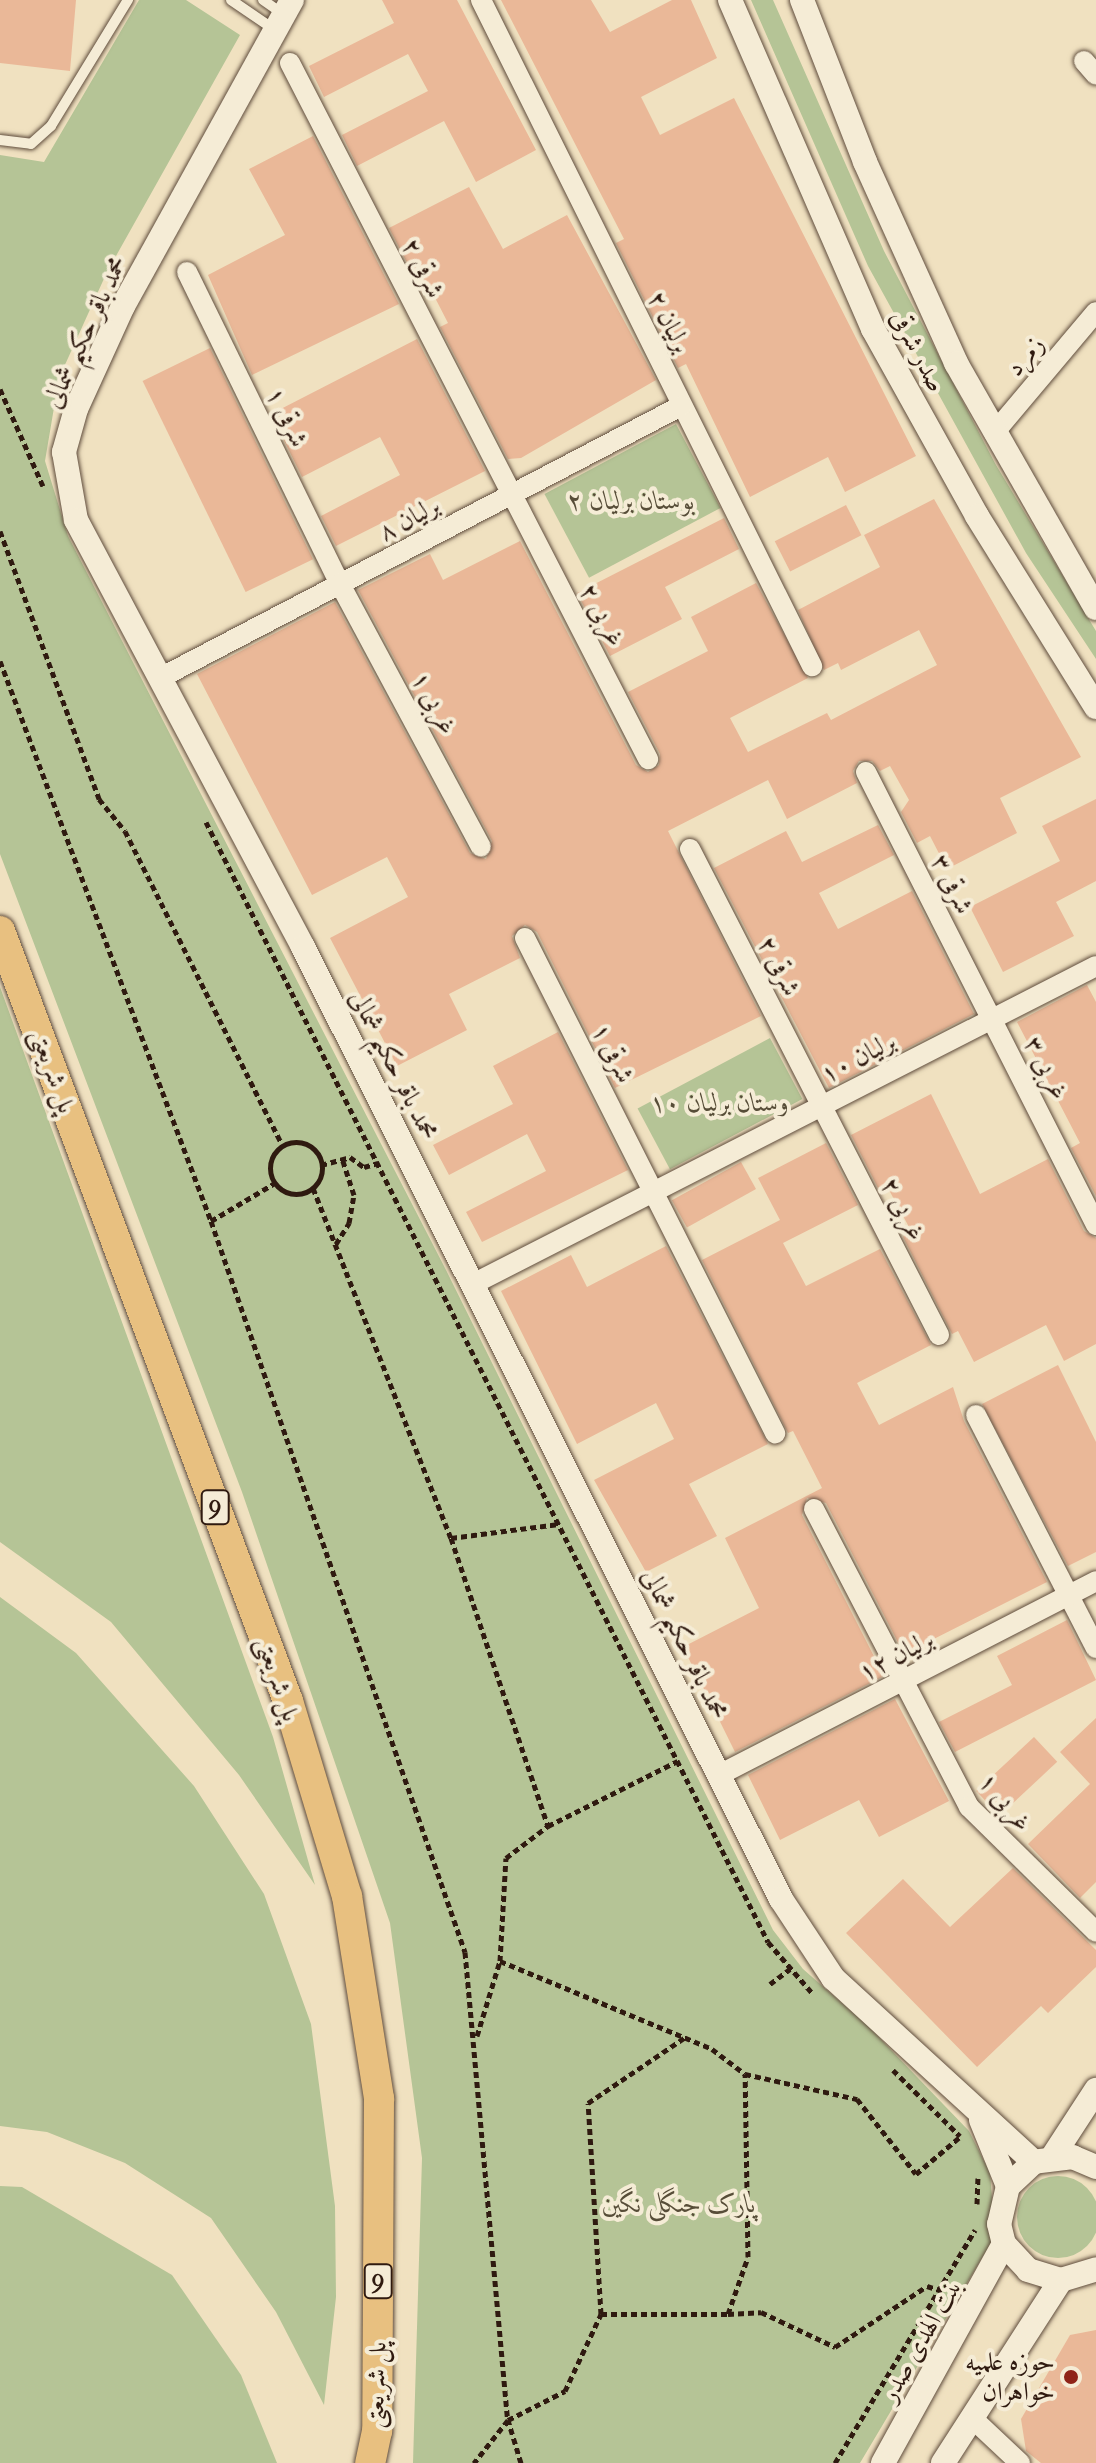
<!DOCTYPE html>
<meta charset="utf-8">
<style>
body{margin:0}
#map{position:relative;width:1096px;height:2463px;overflow:hidden;background:#f0e1c0;font-family:"IM FELL French Canon",Amiri,serif}
div>[style]{position:absolute}
[style*='--x']{left:calc(var(--x)*1px);top:calc(var(--y)*1px);width:calc(var(--w)*1px);rotate:calc(var(--a)*1deg)}
.green>*{inset:0;background:#b5c496;transform-origin:0 0}
.round{border-radius:50%}
.building>*{inset:0;background:#eab898;transform-origin:0 0}
.path>*{height:5px;margin-top:-2.5px;transform-origin:0;background:repeating-linear-gradient(90deg,#2f1a10 0 6px,transparent 0 10px)}
.path>.ring{margin:-2.5px;padding:0;box-sizing:content-box;background:none;border:5px solid #2f1a10;border-radius:50%}
.roads{filter:drop-shadow(0 0 2px #5f4c3c) drop-shadow(0 0 2px #5f4c3c)}
.service>*{height:10px;margin:-5px;padding:0 5px;transform-origin:5px;border-radius:5px;background:#f5ecd6}
.minor>*{height:20px;margin:-10px;padding:0 10px;transform-origin:10px;border-radius:10px;background:#f5ecd6}
.tertiary>*{height:24px;margin:-12px;padding:0 12px;transform-origin:12px;border-radius:12px;background:#f5ecd6}
.primary>*{height:30px;margin:-15px;padding:0 15px;transform-origin:15px;border-radius:15px;background:#e8c080}
.dots>*{width:22px;height:22px;translate:-50% -50%;box-sizing:border-box;border:4px solid #f5ecd6;border-radius:50%}
span{translate:-50% -50%;white-space:nowrap;text-align:center;line-height:1.15;-webkit-text-stroke:8px #f5ecd6;paint-order:stroke}
.shield-label span{padding:2px 6px;background:#f5ecd6;border:2px solid;border-radius:6px;-webkit-text-stroke-width:0}
.shield-label{font-size:24px;color:#2f1a10;font-weight:700}
.street-label{font-size:26px;color:#2f1a10}
.park-label{font-size:26px;color:#574d38;font-style:italic}
.poi-label{font-size:26px;color:#2f1a10}
.right{translate:-100% -50%;text-align:right}
</style>
<div id="map">
<div class="green">
<div style="clip-path:polygon(139px 0,186px 0,240px 35px,107px 272px,59px 378px,45px 461px,68px 536px,446px 1270px,773px 1930px,803px 1969px,868px 2026px,969px 2131px,990px 2173px,995px 2236px,860px 2463px,413px 2463px,422px 2158px,390px 1923px,242px 1492px,0 854px,0 155px,44px 162px)"></div>
<div style="clip-path:polygon(751px 0,773px 0,884px 251px,996px 465px,1096px 631px,1096px 659px,1026px 553px,868px 266px)"></div>
<div style="left:676px;top:424px;width:95px;height:149px;rotate:62deg"></div>
<div style="clip-path:polygon(0 987px,273px 1737px,315px 1885px,239px 1775px,111px 1622px,0 1542px)"></div>
<div style="left:770px;top:1038px;width:69px;height:150px;rotate:62deg"></div>
<div style="clip-path:polygon(0 1597px,76px 1653px,194px 1786px,264px 1894px,311px 2024px,335px 2206px,336px 2297px,324px 2405px,276px 2312px,211px 2218px,125px 2163px,47px 2132px,0 2126px)"></div>
<div class="round" style="left:1017px;top:2176px;width:82px;height:82px"></div>
<div style="clip-path:polygon(0 2186px,22px 2187px,172px 2275px,241px 2375px,277px 2463px,0 2463px)"></div>
</div>
<div class="building">
<div style="clip-path:polygon(0 0,76px 0,70px 71px,0 63px)"></div>
<div style="clip-path:polygon(382px 0,457px 0,536px 150px,476px 182px,444px 121px,357px 166px,342px 135px,428px 91px,408px 54px,324px 97px,309px 66px,394px 23px)"></div>
<div style="clip-path:polygon(501px 0,591px 0,610px 32px,672px 0,691px 0,717px 58px,641px 97px,660px 135px,734px 98px,916px 456px,845px 492px,828px 457px,750px 497px,686px 364px,678px 368px,616px 243px,624px 239px)"></div>
<div style="clip-path:polygon(313px 136px,399px 304px,252px 375px,208px 275px,285px 235px,249px 169px)"></div>
<div style="clip-path:polygon(469px 187px,503px 249px,567px 215px,656px 380px,521px 458px,508px 459px,440px 327px,448px 323px,430px 288px,422px 292px,389px 228px)"></div>
<div style="clip-path:polygon(417px 339px,485px 471px,336px 546px,321px 516px,400px 475px,380px 437px,302px 477px,271px 414px)"></div>
<div style="left:210px;top:348px;width:235px;height:75px;rotate:64deg"></div>
<div style="clip-path:polygon(934px 499px,1081px 757px,1000px 798px,1017px 833px,947px 869px,930px 836px,917px 843px,901px 812px,909px 800px,890px 766px,880px 771px,872px 761px,859px 761px,853px 771px,857px 783px,787px 819px,768px 780px,668px 831px,761px 1016px,615px 1088px,537px 932px,525px 925px,512px 936px,520px 958px,449px 994px,467px 1030px,397px 1066px,330px 938px,408px 897px,387px 857px,312px 895px,197px 674px,335px 602px,470px 853px,486px 859px,492px 841px,358px 590px,430px 554px,443px 580px,520px 541px,636px 765px,648px 772px,659px 765px,660px 754px,628px 692px,708px 651px,691px 617px,756px 583px,808px 678px,730px 718px,748px 752px,827px 713px,831px 720px,937px 665px,919px 630px,841px 670px,838px 663px,824px 670px,798px 610px,880px 567px,864px 535px)"></div>
<div style="left:846px;top:505px;width:34px;height:80px;rotate:63deg"></div>
<div style="clip-path:polygon(724px 518px,739px 549px,665px 587px,682px 619px,610px 656px,577px 593px)"></div>
<div style="clip-path:polygon(1096px 799px,1096px 881px,1056px 902px,1074px 936px,1003px 972px,970px 907px,1060px 861px,1042px 826px)"></div>
<div style="clip-path:polygon(878px 825px,894px 855px,819px 893px,838px 929px,912px 891px,974px 1014px,829px 1088px,714px 868px,786px 831px,802px 862px)"></div>
<div style="clip-path:polygon(1087px 985px,1096px 1002px,1096px 1196px,1071px 1148px,1080px 1143px,1017px 1022px)"></div>
<div style="clip-path:polygon(558px 1032px,628px 1170px,482px 1242px,466px 1212px,546px 1171px,527px 1134px,449px 1175px,433px 1145px,513px 1104px,493px 1066px)"></div>
<div style="clip-path:polygon(931px 1094px,980px 1194px,1048px 1159px,1084px 1231px,1096px 1238px,1096px 1344px,1064px 1361px,1046px 1325px,974px 1362px,958px 1331px,952px 1334px,903px 1237px,909px 1227px,889px 1190px,881px 1194px,851px 1135px)"></div>
<div style="clip-path:polygon(826px 1143px,858px 1205px,783px 1243px,806px 1286px,880px 1249px,931px 1345px,857px 1383px,879px 1425px,953px 1387px,964px 1421px,1047px 1582px,904px 1654px,826px 1503px,807px 1498px,802px 1515px,884px 1676px,735px 1752px,683px 1647px,759px 1608px,725px 1538px,822px 1488px,793px 1431px,788px 1433px,702px 1260px,780px 1220px,758px 1178px)"></div>
<div style="left:741px;top:1162px;width:31px;height:79px;rotate:61deg"></div>
<div style="clip-path:polygon(666px 1246px,768px 1444px,689px 1484px,717px 1536px,646px 1572px,594px 1480px,674px 1439px,656px 1403px,577px 1444px,501px 1291px,571px 1255px,587px 1287px)"></div>
<div style="clip-path:polygon(1058px 1365px,1096px 1442px,1096px 1552px,1068px 1566px,982px 1404px)"></div>
<div style="clip-path:polygon(1067px 1620px,1096px 1680px,955px 1752px,939px 1722px,1012px 1685px,997px 1656px)"></div>
<div style="clip-path:polygon(895px 1699px,949px 1801px,879px 1837px,859px 1800px,780px 1840px,748px 1775px)"></div>
<div style="clip-path:polygon(1096px 1718px,1096px 1882px,1080px 1898px,1028px 1844px,1090px 1784px,1060px 1752px)"></div>
<div style="left:1034px;top:1737px;width:34px;height:79px;rotate:47deg"></div>
<div style="clip-path:polygon(1013px 1868px,1096px 1950px,1096px 1967px,1048px 2013px,1041px 2006px,977px 2067px,846px 1933px,903px 1879px,950px 1927px)"></div>
<div style="clip-path:polygon(1096px 2330px,1096px 2463px,1041px 2463px,1026px 2451px,1021px 2419px,1070px 2335px)"></div>
</div>
<div class="path">
<div style="--x:0;--y:389;--w:106;--a:66.1"></div>
<div style="--x:0;--y:531;--w:286;--a:69.7"></div>
<div style="--x:99;--y:799;--w:41;--a:50.9"></div>
<div style="--x:125;--y:831;--w:352;--a:63.4"></div>
<div style="--x:0;--y:661;--w:598;--a:69.35"></div>
<div style="--x:211;--y:1221;--w:774;--a:70.84"></div>
<div style="--x:465;--y:1952;--w:470;--a:84.8"></div>
<div style="--x:508;--y:2420;--w:55;--a:128.3"></div>
<div style="--x:206;--y:822;--w:1253;--a:63.35"></div>
<div style="--x:768;--y:1942;--w:69;--a:49.1"></div>
<div class="ring" style="left:270px;top:1142px;width:47px;height:47px"></div>
<div style="--x:321;--y:1165;--w:30;--a:-15"></div>
<div style="--x:350;--y:1157;--w:17;--a:36"></div>
<div style="--x:364;--y:1167;--w:15;--a:-16"></div>
<div style="--x:313;--y:1188;--w:376;--a:68.5"></div>
<div style="--x:451;--y:1538;--w:304;--a:71.4"></div>
<div style="--x:211;--y:1221;--w:74;--a:-30.7"></div>
<div style="--x:336;--y:1244;--w:25;--a:-58"></div>
<div style="--x:349;--y:1223;--w:28;--a:-80"></div>
<div style="--x:354;--y:1195;--w:38;--a:-108"></div>
<div style="--x:451;--y:1538;--w:109;--a:-7.4"></div>
<div style="--x:500;--y:1961;--w:230;--a:22.5"></div>
<div style="--x:712;--y:2049;--w:41;--a:37.1"></div>
<div style="--x:745;--y:2074;--w:115;--a:12.6"></div>
<div style="--x:857;--y:2099;--w:95;--a:51.8"></div>
<div style="--x:916;--y:2174;--w:59;--a:-40.2"></div>
<div style="--x:770;--y:1984;--w:25;--a:-37"></div>
<div style="--x:477;--y:2036;--w:78;--a:-73"></div>
<div style="--x:500;--y:1961;--w:103;--a:-86.7"></div>
<div style="--x:506;--y:1858;--w:53;--a:-37.3"></div>
<div style="--x:548;--y:1826;--w:145;--a:-26.6"></div>
<div style="--x:893;--y:2070;--w:94;--a:44.6"></div>
<div style="--x:977;--y:2204;--w:26;--a:-88"></div>
<div style="--x:601;--y:2314;--w:127;--a:0"></div>
<div style="--x:728;--y:2314;--w:60;--a:-70.7"></div>
<div style="--x:748;--y:2257;--w:183;--a:-90.9"></div>
<div style="--x:728;--y:2314;--w:33;--a:-3"></div>
<div style="--x:761;--y:2312;--w:82;--a:25.3"></div>
<div style="--x:835;--y:2347;--w:110;--a:-33.5"></div>
<div style="--x:927;--y:2286;--w:16;--a:18"></div>
<div style="--x:521;--y:2463;--w:45;--a:-106.8"></div>
<div style="--x:508;--y:2420;--w:64;--a:-27"></div>
<div style="--x:565;--y:2391;--w:85;--a:-64.9"></div>
<div style="--x:601;--y:2314;--w:211;--a:-93.5"></div>
<div style="--x:588;--y:2103;--w:116;--a:-34.1"></div>
<div style="--x:835;--y:2463;--w:272;--a:-59"></div>
</div>
<div class="roads">
<div class="service">
<div style="--x:231;--y:0;--w:53;--a:34.3"></div>
<div style="--x:263;--y:0;--w:24;--a:35"></div>
<div style="--x:0;--y:140;--w:31;--a:7"></div>
<div style="--x:31;--y:144;--w:27;--a:-42"></div>
<div style="--x:51;--y:126;--w:148;--a:-58.6"></div>
</div>
<div class="minor">
<div style="--x:481;--y:0;--w:744;--a:63.57"></div>
<div style="--x:1084;--y:61;--w:18;--a:49"></div>
<div style="--x:290;--y:63;--w:783;--a:62.78"></div>
<div style="--x:187;--y:272;--w:347;--a:63.9"></div>
<div style="--x:340;--y:584;--w:298;--a:61.8"></div>
<div style="--x:994;--y:433;--w:158;--a:-49.9"></div>
<div style="--x:160;--y:678;--w:588;--a:-27.57"></div>
<div style="--x:866;--y:772;--w:508;--a:63.08"></div>
<div style="--x:690;--y:849;--w:546;--a:62.87"></div>
<div style="--x:525;--y:938;--w:555;--a:63.2"></div>
<div style="--x:473;--y:1284;--w:699;--a:-27.04"></div>
<div style="--x:976;--y:1415;--w:262;--a:62.8"></div>
<div style="--x:814;--y:1509;--w:336;--a:62.5"></div>
<div style="--x:969;--y:1807;--w:178;--a:44.5"></div>
<div style="--x:719;--y:1775;--w:424;--a:-27.2"></div>
<div style="--x:972;--y:2418;--w:66;--a:43.2"></div>
</div>
<div class="tertiary">
<div style="--x:292;--y:0;--w:350;--a:118.9"></div>
<div style="--x:123;--y:306;--w:113;--a:114.5"></div>
<div style="--x:76;--y:409;--w:45;--a:105.6"></div>
<div style="--x:64;--y:452;--w:69;--a:80"></div>
<div style="--x:76;--y:520;--w:484;--a:62"></div>
<div style="--x:303;--y:947;--w:1065;--a:63.34"></div>
<div style="--x:781;--y:1899;--w:95;--a:56.6"></div>
<div style="--x:833;--y:1978;--w:273;--a:42.5"></div>
<div style="--x:730;--y:0;--w:359;--a:66.5"></div>
<div style="--x:873;--y:329;--w:214;--a:60.9"></div>
<div style="--x:977;--y:516;--w:225;--a:58.1"></div>
<div style="--x:802;--y:0;--w:174;--a:68.7"></div>
<div style="--x:865;--y:162;--w:221;--a:65.6"></div>
<div style="--x:956;--y:363;--w:282;--a:60.3"></div>
<div style="--x:981;--y:2120;--w:71;--a:67.8"></div>
<div style="--x:1053;--y:2156;--w:79;--a:-56.9"></div>
<div style="--x:1096;--y:2167;--w:25;--a:-157"></div>
<div style="--x:1073;--y:2157;--w:39;--a:173"></div>
<div style="--x:1034;--y:2162;--w:35;--a:137"></div>
<div style="--x:1008;--y:2186;--w:39;--a:103"></div>
<div style="--x:999;--y:2224;--w:21;--a:76"></div>
<div style="--x:1004;--y:2244;--w:35;--a:47"></div>
<div style="--x:1028;--y:2270;--w:34;--a:17"></div>
<div style="--x:1061;--y:2280;--w:37;--a:-17"></div>
<div style="--x:883;--y:2463;--w:250;--a:-61.1"></div>
<div style="--x:943;--y:2463;--w:218;--a:-57.2"></div>
</div>
<div class="primary">
<div style="--x:0;--y:931;--w:822;--a:69.49"></div>
<div style="--x:288;--y:1701;--w:204;--a:73.2"></div>
<div style="--x:347;--y:1896;--w:205;--a:81"></div>
<div style="--x:379;--y:2098;--w:333;--a:90.3"></div>
<div style="--x:377;--y:2431;--w:33;--a:102"></div>
</div>
</div>
<div class="dots">
<div style="left:1071px;top:2377px;background:#8f2418"></div>
</div>
<div class="shield-label">
<span style="left:215px;top:1507px">9</span>
<span style="left:378px;top:2281px">9</span>
</div>
<div class="street-label">
<span style="left:423px;top:268px;rotate:63deg">۲ شرقی</span>
<span style="left:669px;top:322px;rotate:64deg">برلیان ۲</span>
<span style="left:85px;top:332px;rotate:-65deg">محمد باقر حکیم شمالی</span>
<span style="left:918px;top:351px;rotate:62deg">صدر شرقی</span>
<span style="left:1025px;top:356px;rotate:-50deg">زمرد</span>
<span style="left:287px;top:417px;rotate:64deg">۱ شرقی</span>
<span style="left:409px;top:519px;rotate:-28deg">برلیان ۸</span>
<span style="left:602px;top:615px;rotate:62deg">۲ غربی</span>
<span style="left:434px;top:703px;rotate:62deg">۱ غربی</span>
<span style="left:952px;top:884px;rotate:63deg">۳ شرقی</span>
<span style="left:779px;top:966px;rotate:63deg">۲ شرقی</span>
<span style="left:613px;top:1053px;rotate:63deg">۱ شرقی</span>
<span style="left:858px;top:1058px;rotate:-27deg">برلیان ۱۰</span>
<span style="left:394px;top:1065px;rotate:63deg">محمد باقر حکیم شمالی</span>
<span style="left:1046px;top:1068px;rotate:63deg">۳ غربی</span>
<span style="left:53px;top:1071px;rotate:70deg">پل شریعتی</span>
<span style="left:903px;top:1209px;rotate:63deg">۲ غربی</span>
<span style="left:685px;top:1644px;rotate:64deg">محمد باقر حکیم شمالی</span>
<span style="left:896px;top:1656px;rotate:-27deg">برلیان ۱۲</span>
<span style="left:278px;top:1679px;rotate:71deg">پل شریعتی</span>
<span style="left:1005px;top:1802px;rotate:51deg">۱ غربی</span>
<span style="left:921px;top:2340px;rotate:-60deg">بنت الهدی صدر</span>
<span style="left:376px;top:2385px;rotate:-88deg">پل شریعتی</span>
</div>
<div class="park-label">
<span style="left:632px;top:501px">بوستان برلیان ۲</span>
<span style="left:720px;top:1103px">وستان برلیان ۱۰</span>
<span style="left:679px;top:2204px">پارک جنگلی نگین</span>
</div>
<div class="poi-label">
<span class="right" style="left:1055px;top:2377px">حوزه علمیه<br>خواهران</span>
</div>
</div>
